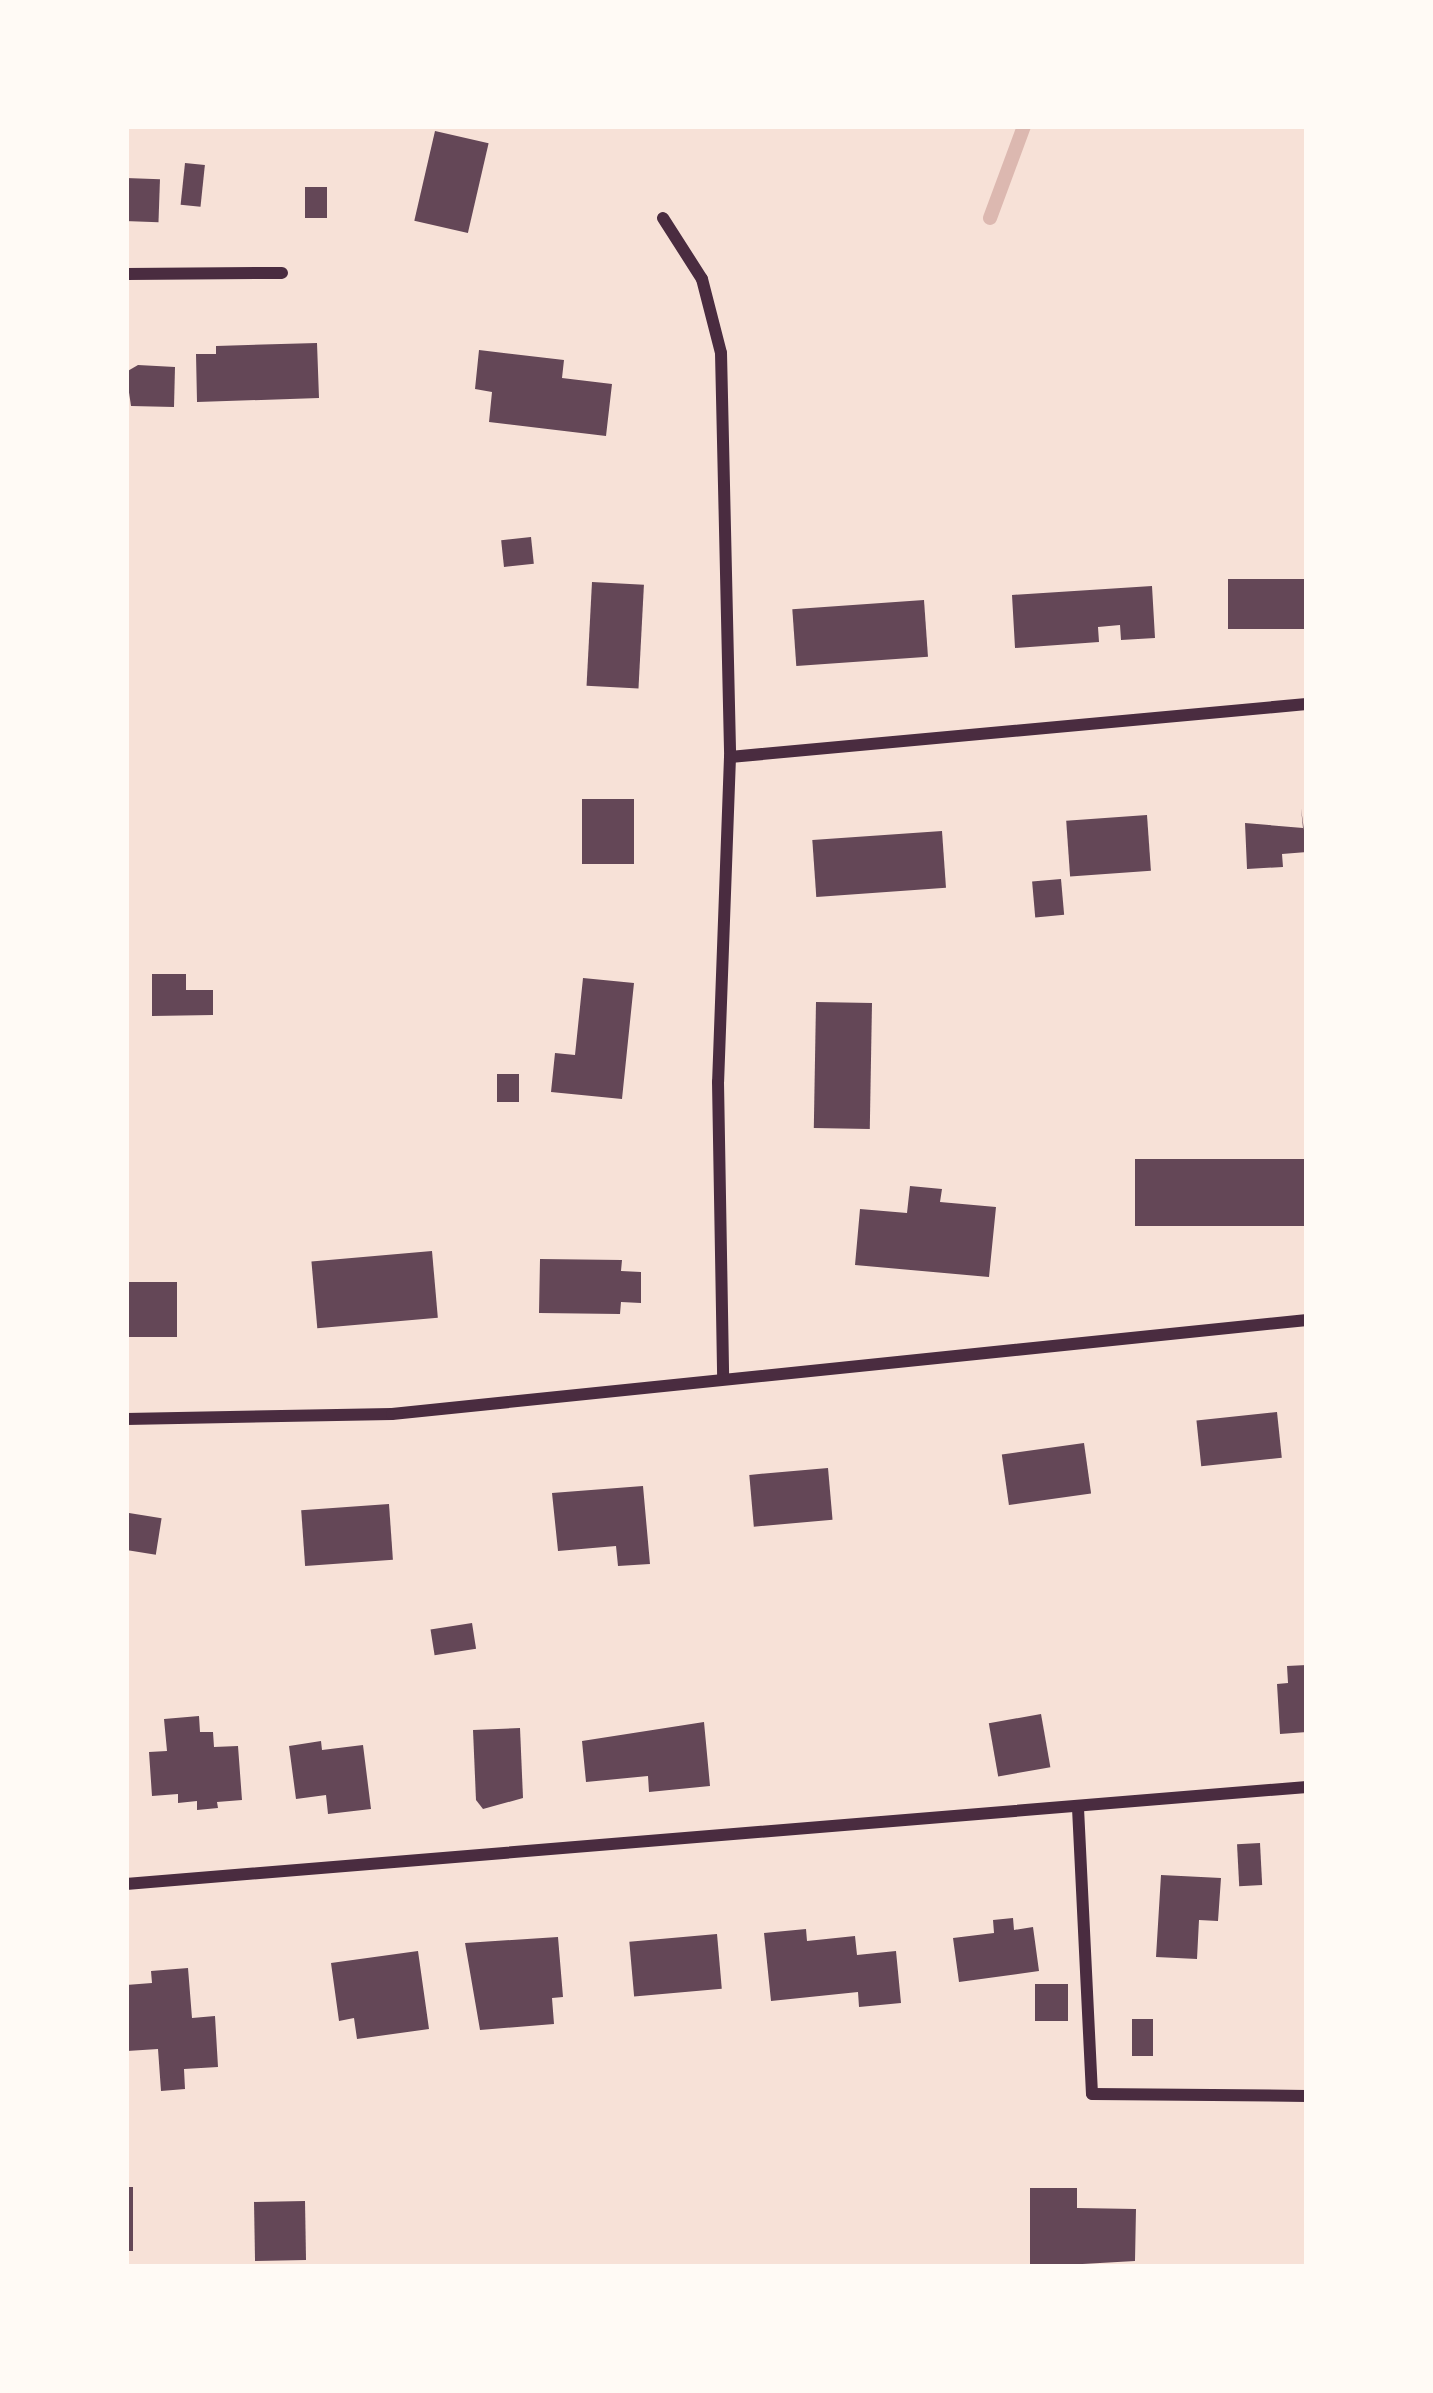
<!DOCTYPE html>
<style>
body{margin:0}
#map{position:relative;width:1433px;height:2393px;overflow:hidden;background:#f7e1d7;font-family:"Source Serif 4",serif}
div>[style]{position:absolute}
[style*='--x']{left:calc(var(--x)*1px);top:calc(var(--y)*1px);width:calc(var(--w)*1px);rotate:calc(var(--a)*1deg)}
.stream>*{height:14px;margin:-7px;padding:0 7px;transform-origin:7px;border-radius:7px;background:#dcb8b0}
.building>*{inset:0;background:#644757;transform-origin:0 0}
.minor>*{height:12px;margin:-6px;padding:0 6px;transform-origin:6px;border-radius:6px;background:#4a2c40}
span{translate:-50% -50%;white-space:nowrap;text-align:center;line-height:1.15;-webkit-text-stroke:9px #fffaf5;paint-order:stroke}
.frame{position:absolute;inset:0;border:129px solid #fffaf5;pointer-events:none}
</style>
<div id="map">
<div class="stream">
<div style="--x:990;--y:218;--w:98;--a:-69.7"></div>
</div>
<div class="building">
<div style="left:435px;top:131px;width:55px;height:92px;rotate:13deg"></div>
<div style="left:185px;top:163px;width:20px;height:42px;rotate:6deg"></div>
<div style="left:126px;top:178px;width:34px;height:43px;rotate:2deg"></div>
<div style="left:305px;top:187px;width:22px;height:31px"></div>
<div style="clip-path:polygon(317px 343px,319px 398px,197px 402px,196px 354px,216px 354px,216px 346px)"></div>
<div style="clip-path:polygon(479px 350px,564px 360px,562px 378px,612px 384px,606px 436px,489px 422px,492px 392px,475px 389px)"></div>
<div style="clip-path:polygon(138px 365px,175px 367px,174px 407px,131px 406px,126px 372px)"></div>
<div style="left:531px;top:537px;width:27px;height:30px;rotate:84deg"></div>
<div style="left:1307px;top:579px;width:50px;height:79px;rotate:90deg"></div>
<div style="left:592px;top:582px;width:52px;height:104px;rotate:3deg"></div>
<div style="clip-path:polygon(1152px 586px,1155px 638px,1121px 640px,1120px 625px,1098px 627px,1099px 642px,1015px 648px,1012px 595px)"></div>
<div style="left:924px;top:600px;width:57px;height:132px;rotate:86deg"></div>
<div style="left:582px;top:799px;width:52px;height:65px"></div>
<div style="clip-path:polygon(1301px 808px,1307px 852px,1282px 854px,1283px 867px,1247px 869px,1245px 823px,1303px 828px)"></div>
<div style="left:1147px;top:815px;width:56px;height:81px;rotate:86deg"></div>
<div style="left:942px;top:831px;width:57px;height:130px;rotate:86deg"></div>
<div style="left:1061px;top:879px;width:36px;height:29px;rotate:85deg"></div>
<div style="clip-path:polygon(152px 974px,186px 974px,186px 990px,213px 990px,213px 1015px,152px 1016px)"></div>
<div style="clip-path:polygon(583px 978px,634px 983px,622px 1099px,551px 1092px,555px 1053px,575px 1055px)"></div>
<div style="left:816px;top:1002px;width:56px;height:126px;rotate:1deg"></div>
<div style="left:497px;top:1074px;width:22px;height:28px"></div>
<div style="left:1307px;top:1159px;width:67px;height:172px;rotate:90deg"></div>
<div style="clip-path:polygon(910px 1186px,942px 1189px,940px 1202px,996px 1207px,989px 1277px,855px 1265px,860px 1209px,907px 1213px)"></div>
<div style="left:432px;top:1251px;width:67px;height:121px;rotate:85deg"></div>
<div style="clip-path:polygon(540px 1259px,622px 1260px,621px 1271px,641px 1272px,641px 1303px,621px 1302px,620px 1314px,539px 1313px)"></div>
<div style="left:126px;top:1282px;width:51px;height:55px"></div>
<div style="left:1277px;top:1412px;width:46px;height:81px;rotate:84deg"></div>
<div style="left:1084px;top:1443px;width:51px;height:83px;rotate:82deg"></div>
<div style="left:828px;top:1468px;width:52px;height:79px;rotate:85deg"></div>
<div style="clip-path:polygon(643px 1486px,650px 1564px,618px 1566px,616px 1546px,558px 1551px,552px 1493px)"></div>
<div style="left:389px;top:1504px;width:56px;height:88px;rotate:86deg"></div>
<div style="left:129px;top:1513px;width:33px;height:37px;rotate:9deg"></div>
<div style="left:472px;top:1623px;width:26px;height:42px;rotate:81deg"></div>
<div style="clip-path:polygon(1307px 1665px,1307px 1732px,1280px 1734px,1277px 1684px,1288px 1683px,1287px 1666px)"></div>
<div style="left:1041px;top:1714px;width:54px;height:53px;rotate:80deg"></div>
<div style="clip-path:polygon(199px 1716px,200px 1732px,213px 1732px,214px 1747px,238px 1746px,242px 1800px,217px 1802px,218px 1808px,197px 1810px,197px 1801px,178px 1803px,178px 1794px,152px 1796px,149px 1752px,167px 1751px,164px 1719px)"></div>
<div style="clip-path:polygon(704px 1722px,710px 1786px,649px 1792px,648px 1776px,586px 1782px,582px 1741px)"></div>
<div style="clip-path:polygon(520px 1728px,523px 1798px,483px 1809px,476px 1800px,473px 1730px)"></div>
<div style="clip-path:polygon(321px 1741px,322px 1750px,363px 1745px,371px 1809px,328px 1814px,326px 1795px,296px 1799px,289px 1746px)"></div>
<div style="left:1260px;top:1843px;width:42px;height:23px;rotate:87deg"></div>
<div style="clip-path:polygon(1161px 1875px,1221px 1878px,1218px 1921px,1199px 1920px,1197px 1959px,1156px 1957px)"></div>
<div style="clip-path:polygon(1013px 1918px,1014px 1930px,1033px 1927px,1039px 1971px,959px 1982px,953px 1938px,994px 1933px,993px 1920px)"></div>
<div style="clip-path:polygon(806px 1929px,807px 1941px,855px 1936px,857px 1955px,896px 1951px,901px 2003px,859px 2007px,858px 1992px,771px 2001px,764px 1933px)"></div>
<div style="left:717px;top:1934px;width:55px;height:88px;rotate:85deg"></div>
<div style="clip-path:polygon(558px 1937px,563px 1997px,552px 1998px,554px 2024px,480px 2030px,465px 1943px)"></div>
<div style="clip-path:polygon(418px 1951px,429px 2029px,357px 2039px,354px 2018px,339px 2021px,331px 1963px)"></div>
<div style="clip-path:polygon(188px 1968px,192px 2018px,215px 2016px,218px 2067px,184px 2069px,185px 2089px,161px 2091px,158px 2049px,127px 2051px,126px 1985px,152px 1983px,151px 1971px)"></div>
<div style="left:1035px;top:1984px;width:33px;height:37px"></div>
<div style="left:1132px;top:2019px;width:21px;height:37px"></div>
<div style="left:126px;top:2187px;width:7px;height:64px"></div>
<div style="clip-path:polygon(1030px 2188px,1077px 2188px,1077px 2208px,1136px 2209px,1135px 2261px,1030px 2267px)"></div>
<div style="left:305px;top:2201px;width:59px;height:51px;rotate:89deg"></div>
</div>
<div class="minor">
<div style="--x:663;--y:218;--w:72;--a:57.4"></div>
<div style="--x:702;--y:279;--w:76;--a:75.6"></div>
<div style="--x:721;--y:353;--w:404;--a:88.7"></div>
<div style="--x:730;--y:757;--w:325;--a:92.1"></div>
<div style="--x:718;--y:1082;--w:294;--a:89"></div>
<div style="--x:126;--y:274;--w:156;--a:-0.4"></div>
<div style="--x:730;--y:757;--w:579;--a:-5.25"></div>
<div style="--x:126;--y:1419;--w:266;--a:-1.1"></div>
<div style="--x:392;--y:1414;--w:920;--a:-5.87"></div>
<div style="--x:1078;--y:1808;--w:286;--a:87.2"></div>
<div style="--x:1092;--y:2094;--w:215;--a:0.5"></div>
<div style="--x:126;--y:1884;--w:1185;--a:-4.7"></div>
</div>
<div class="frame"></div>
</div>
